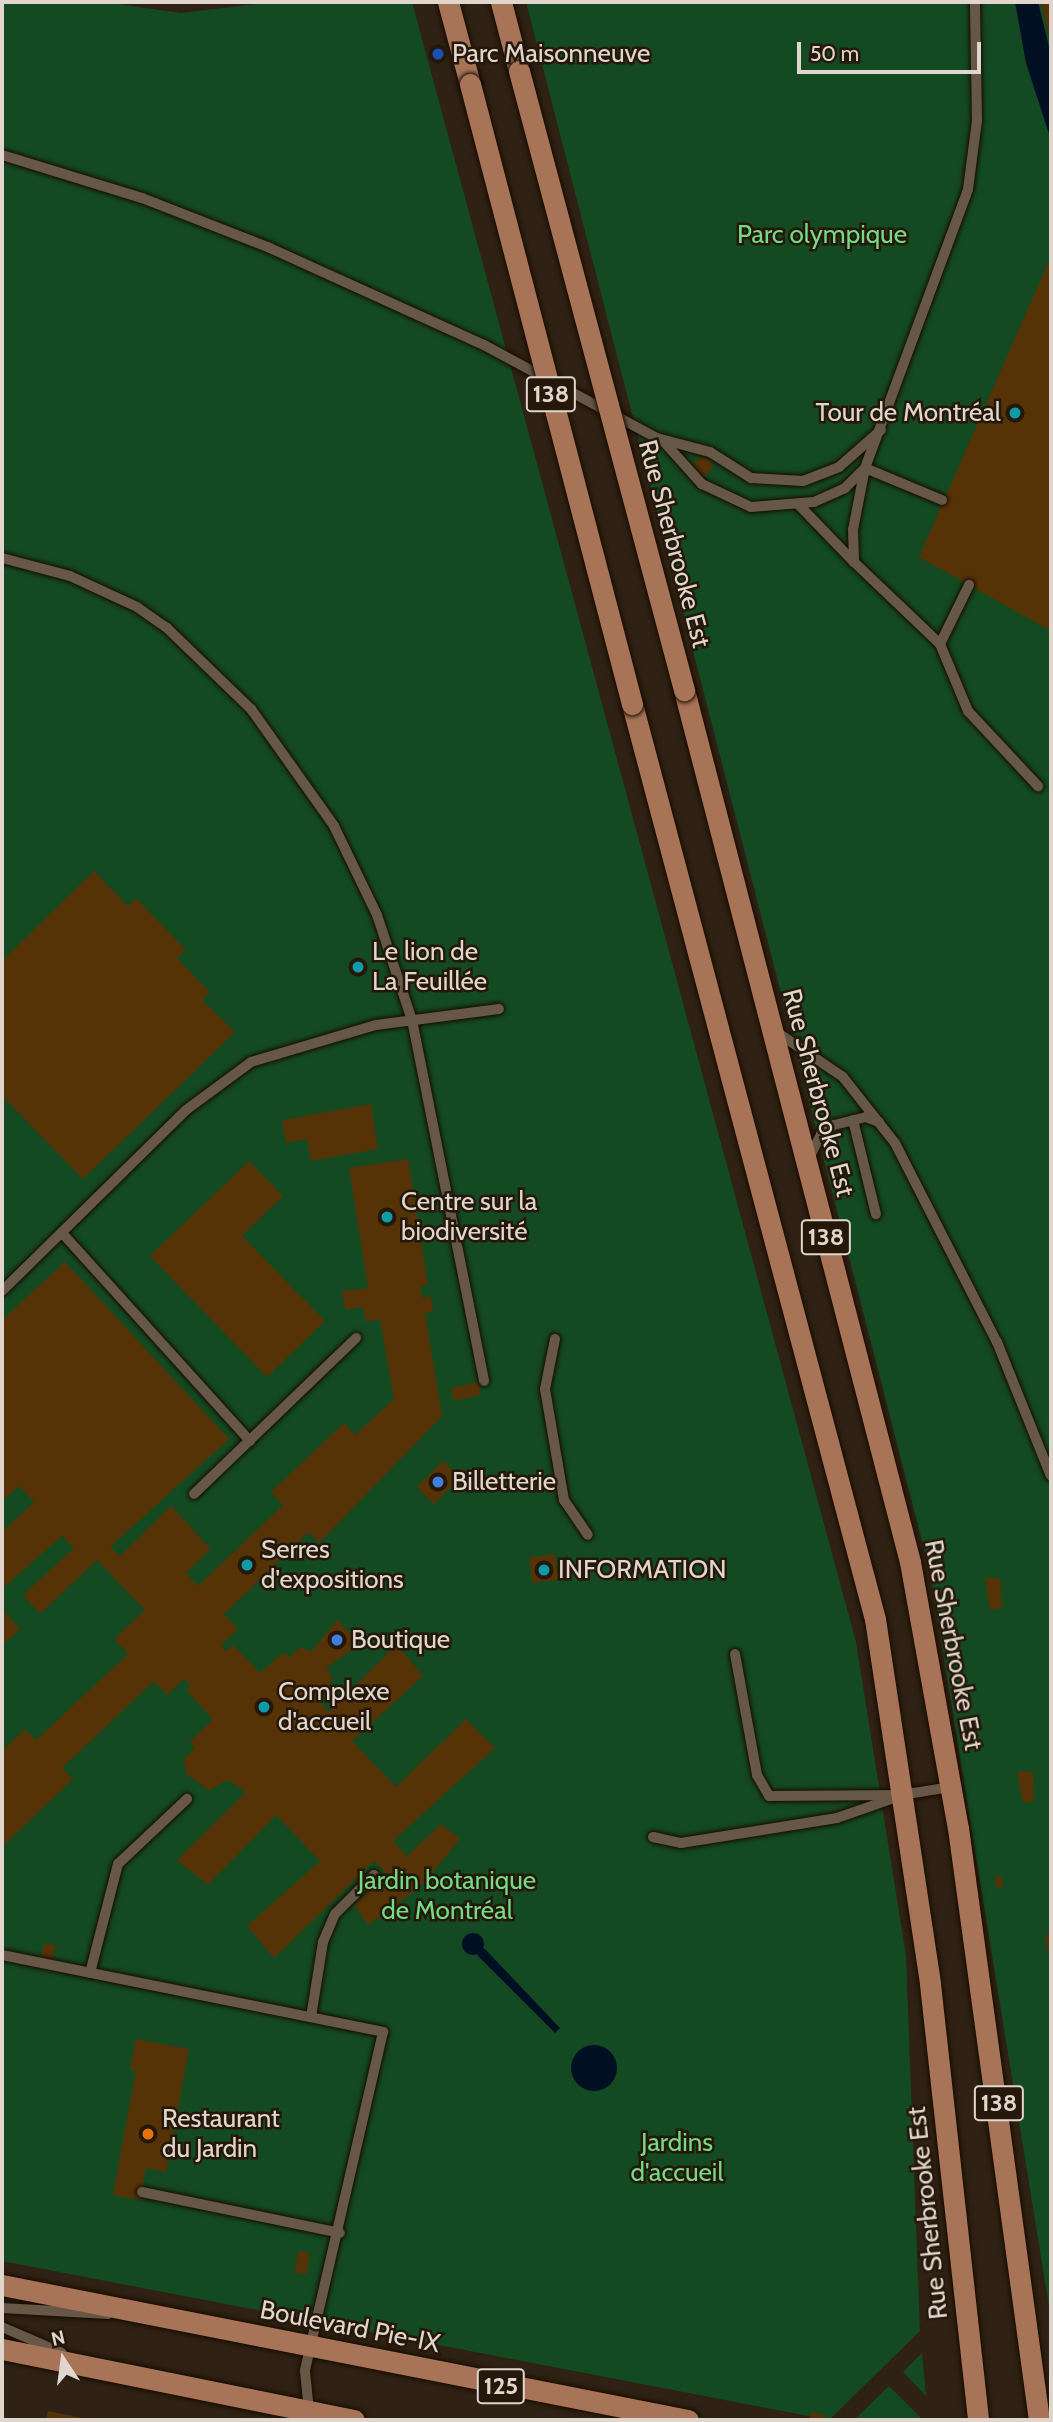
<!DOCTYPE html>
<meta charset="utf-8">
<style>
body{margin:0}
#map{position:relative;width:1053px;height:2422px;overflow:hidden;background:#2f2113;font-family:Cabin,sans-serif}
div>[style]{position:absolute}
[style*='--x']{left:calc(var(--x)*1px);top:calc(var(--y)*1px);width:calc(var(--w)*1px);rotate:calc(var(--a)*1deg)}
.green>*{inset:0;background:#144a21}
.water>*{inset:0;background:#001022}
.round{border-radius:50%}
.building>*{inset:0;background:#553306;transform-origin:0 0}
.roads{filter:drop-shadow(0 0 2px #170b01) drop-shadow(0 0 2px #170b01)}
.lane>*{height:10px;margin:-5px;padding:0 5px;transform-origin:5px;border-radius:5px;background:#675747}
.primary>*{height:21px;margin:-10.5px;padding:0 10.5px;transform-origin:10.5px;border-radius:10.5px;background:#a77458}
.bridges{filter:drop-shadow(0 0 2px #170b01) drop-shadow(0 0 2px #170b01)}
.primary-bridge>*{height:21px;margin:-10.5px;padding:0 10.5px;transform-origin:10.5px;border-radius:10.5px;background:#a77458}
.dots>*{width:19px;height:19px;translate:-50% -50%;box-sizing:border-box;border:4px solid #25180a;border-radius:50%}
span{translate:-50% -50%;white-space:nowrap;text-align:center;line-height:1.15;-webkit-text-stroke:5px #25180a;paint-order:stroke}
.shield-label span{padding:2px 5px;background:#25180a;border:2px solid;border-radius:5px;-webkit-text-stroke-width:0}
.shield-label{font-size:24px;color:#e0d6cd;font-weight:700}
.poi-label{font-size:26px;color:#e0d6cd}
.left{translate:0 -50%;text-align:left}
.right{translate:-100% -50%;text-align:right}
.park-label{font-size:26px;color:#73da85}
.street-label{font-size:26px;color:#e0d6cd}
.frame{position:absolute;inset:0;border:4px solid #e0d6cd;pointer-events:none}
.north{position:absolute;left:28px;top:2324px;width:70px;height:70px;-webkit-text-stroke:5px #25180a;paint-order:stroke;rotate:347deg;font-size:19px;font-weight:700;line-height:28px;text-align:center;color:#e0d6cd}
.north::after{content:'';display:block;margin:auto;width:24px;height:32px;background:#e0d6cd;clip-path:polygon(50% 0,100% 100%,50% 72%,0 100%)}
.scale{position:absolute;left:797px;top:42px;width:184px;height:32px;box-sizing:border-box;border:4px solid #e0d6cd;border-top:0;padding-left:9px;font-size:21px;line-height:24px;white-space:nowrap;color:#e0d6cd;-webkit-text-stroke:5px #25180a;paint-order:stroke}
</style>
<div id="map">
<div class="green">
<div style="clip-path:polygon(2px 2px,104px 2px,181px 13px,272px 2px,412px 2px,856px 1642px,906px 1956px,920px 2331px,829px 2420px,2px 2261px)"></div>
<div style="clip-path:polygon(526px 2px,1051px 2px,1051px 2319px,930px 1572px)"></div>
<div style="clip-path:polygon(922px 2353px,926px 2396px,903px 2372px)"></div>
<div style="clip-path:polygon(889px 2386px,923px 2420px,854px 2420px)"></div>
</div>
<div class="water">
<div style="clip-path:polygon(1015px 2px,1038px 2px,1051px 55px,1051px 140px,1026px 63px)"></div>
<div class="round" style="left:462px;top:1933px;width:22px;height:22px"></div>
<div style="clip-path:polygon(484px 1948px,560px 2028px,555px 2033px,477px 1955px)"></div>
<div class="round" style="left:571px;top:2045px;width:46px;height:46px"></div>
</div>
<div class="building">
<div style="clip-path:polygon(1041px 2px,1051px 2px,1051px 39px,1050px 39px)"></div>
<div style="clip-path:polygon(1051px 256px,1051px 631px,919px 557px)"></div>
<div class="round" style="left:694px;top:457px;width:18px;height:18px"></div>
<div style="clip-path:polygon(94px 871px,128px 906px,136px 898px,186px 950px,177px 958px,210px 992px,202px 1000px,235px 1032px,83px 1179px,2px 1096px,2px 961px)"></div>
<div style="clip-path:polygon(371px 1104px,378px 1149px,311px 1161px,307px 1139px,286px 1143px,282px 1120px)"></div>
<div style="clip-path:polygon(408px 1159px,428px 1285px,420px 1286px,422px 1298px,431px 1296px,433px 1311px,425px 1313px,442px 1416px,319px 1543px,309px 1532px,224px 1614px,238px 1629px,221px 1645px,226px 1651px,233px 1645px,260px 1673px,283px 1653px,289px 1657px,301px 1647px,311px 1652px,337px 1620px,360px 1644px,326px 1668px,333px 1679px,320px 1702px,329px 1712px,397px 1644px,423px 1676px,352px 1741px,396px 1787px,466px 1719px,495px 1748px,393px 1841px,407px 1856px,441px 1824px,460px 1839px,419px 1888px,368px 1925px,354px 1905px,386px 1873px,374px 1861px,274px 1958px,247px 1926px,320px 1861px,276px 1815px,208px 1885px,177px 1860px,246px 1792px,227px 1780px,209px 1791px,186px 1773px,184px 1759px,195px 1748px,190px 1742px,213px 1719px,186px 1690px,191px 1686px,184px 1679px,167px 1695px,154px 1681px,62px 1768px,73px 1779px,2px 1847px,2px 1751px,25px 1729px,36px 1740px,128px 1654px,114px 1639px,145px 1610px,97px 1560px,40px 1614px,23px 1595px,74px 1548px,62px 1536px,2px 1589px,2px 1532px,34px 1502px,19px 1486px,2px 1501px,2px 1320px,65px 1262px,229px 1439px,110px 1547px,120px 1556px,171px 1506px,211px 1549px,186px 1573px,198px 1586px,283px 1505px,271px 1492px,344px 1423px,355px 1435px,394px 1399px,380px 1319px,366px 1322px,363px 1307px,345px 1310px,342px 1291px,368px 1288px,349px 1168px)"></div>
<div style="clip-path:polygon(249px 1161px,283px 1196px,242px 1236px,325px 1321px,267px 1377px,150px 1256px)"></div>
<div style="left:478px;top:1382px;width:13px;height:28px;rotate:77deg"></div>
<div style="left:443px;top:1461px;width:24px;height:37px;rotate:45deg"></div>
<div style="left:555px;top:1554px;width:26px;height:26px;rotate:83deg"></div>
<div style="clip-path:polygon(985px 1578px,1000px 1578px,1002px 1608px,990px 1610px)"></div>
<div style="clip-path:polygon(2px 1609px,20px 1629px,2px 1646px)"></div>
<div style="clip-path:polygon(1017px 1771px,1033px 1772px,1034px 1801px,1023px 1803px)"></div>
<div style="left:1001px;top:1875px;width:13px;height:6px;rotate:81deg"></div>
<div style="clip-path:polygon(1051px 1934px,1051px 1963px,1050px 1963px,1045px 1935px)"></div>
<div style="clip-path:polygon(44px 1944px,56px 1945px,52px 1963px,40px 1960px)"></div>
<div style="clip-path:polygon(136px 2039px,189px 2049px,166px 2172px,146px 2168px,140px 2200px,113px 2195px,136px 2070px,130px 2069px)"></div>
<div style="left:298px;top:2251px;width:12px;height:22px;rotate:9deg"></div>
<div style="clip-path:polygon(48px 2411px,87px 2419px,87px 2420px,46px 2420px)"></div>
<div style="clip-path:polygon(811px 2412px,825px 2415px,824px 2420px,810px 2418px)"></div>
</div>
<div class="roads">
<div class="lane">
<div style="--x:2;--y:155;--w:146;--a:17.1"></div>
<div style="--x:142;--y:198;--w:137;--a:21.3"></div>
<div style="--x:270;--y:248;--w:235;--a:24.4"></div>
<div style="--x:484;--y:345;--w:196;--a:28.3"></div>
<div style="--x:657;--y:438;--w:55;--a:14.8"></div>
<div style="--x:710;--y:452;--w:49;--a:32.4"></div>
<div style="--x:751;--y:478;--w:52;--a:3.3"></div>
<div style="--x:803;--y:481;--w:39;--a:-21"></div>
<div style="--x:839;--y:467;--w:56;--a:-41.4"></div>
<div style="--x:664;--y:442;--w:57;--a:47.9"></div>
<div style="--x:702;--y:484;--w:54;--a:25.1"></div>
<div style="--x:751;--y:507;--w:63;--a:-4.5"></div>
<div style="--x:814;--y:502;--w:34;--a:-24"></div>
<div style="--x:845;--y:488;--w:28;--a:-45"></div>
<div style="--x:865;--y:468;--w:297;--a:-69.7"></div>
<div style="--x:968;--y:189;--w:69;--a:-82.5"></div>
<div style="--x:977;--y:121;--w:119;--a:-91"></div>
<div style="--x:942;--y:500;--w:83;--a:-157.4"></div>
<div style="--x:865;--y:468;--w:63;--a:101"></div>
<div style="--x:853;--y:530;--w:32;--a:88"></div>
<div style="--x:854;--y:562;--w:119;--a:43.6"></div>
<div style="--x:940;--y:644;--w:73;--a:67.3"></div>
<div style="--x:968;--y:711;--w:103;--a:47"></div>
<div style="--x:799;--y:505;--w:79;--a:46"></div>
<div style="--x:2;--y:558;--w:70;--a:14.8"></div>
<div style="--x:70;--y:576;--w:74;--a:24.8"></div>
<div style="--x:137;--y:607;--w:37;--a:35"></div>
<div style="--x:167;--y:628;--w:117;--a:44"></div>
<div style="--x:251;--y:709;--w:143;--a:54.6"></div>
<div style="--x:334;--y:826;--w:99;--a:64.2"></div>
<div style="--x:377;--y:915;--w:111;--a:71.6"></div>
<div style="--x:412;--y:1020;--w:368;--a:78.7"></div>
<div style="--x:940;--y:644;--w:66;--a:-63.8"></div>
<div style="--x:775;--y:1031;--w:82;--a:34.1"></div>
<div style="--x:843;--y:1077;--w:84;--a:51.8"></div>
<div style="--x:895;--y:1143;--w:224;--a:62.9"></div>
<div style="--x:997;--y:1342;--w:144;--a:68.1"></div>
<div style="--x:853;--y:1120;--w:97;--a:76.3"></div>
<div style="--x:809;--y:1158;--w:27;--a:-63"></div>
<div style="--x:821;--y:1134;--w:16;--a:-35"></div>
<div style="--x:834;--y:1125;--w:33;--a:-14"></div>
<div style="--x:866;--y:1117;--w:14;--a:21"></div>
<div style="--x:63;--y:1234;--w:279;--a:47.9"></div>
<div style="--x:2;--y:1291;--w:258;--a:-44.5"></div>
<div style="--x:186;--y:1110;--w:81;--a:-36.4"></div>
<div style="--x:251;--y:1062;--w:130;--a:-16.5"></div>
<div style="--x:376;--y:1025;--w:124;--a:-7.4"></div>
<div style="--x:555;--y:1339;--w:51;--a:101.3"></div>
<div style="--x:545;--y:1389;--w:113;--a:80.3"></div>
<div style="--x:564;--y:1500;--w:42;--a:55.6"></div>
<div style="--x:194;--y:1494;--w:225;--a:-43.9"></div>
<div style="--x:735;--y:1654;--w:123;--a:79.7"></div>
<div style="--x:757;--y:1775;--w:24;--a:60"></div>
<div style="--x:769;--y:1796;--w:132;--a:-0.4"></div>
<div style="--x:901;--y:1795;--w:51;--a:-9.1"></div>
<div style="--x:653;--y:1837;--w:29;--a:12"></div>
<div style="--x:681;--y:1843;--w:158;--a:-9.1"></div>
<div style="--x:837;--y:1818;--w:64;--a:-19.3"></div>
<div style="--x:2;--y:1955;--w:389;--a:11.4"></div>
<div style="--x:383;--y:2032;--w:348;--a:103"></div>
<div style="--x:305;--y:2371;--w:40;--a:84.3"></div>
<div style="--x:90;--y:1973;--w:113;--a:-75.6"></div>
<div style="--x:118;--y:1864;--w:95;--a:-43.3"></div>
<div style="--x:311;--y:2017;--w:76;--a:-80.9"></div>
<div style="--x:323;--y:1942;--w:30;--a:-67"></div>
<div style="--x:335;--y:1914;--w:55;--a:-45"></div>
<div style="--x:142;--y:2192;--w:202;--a:11.7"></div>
<div style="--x:2;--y:2308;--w:106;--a:3.2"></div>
<div style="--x:2;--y:2327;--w:65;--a:23.4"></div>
</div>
<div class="primary">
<div style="--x:448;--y:2;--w:85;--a:75"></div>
<div style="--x:501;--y:2;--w:71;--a:75.4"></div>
<div style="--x:684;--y:690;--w:901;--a:75.47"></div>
<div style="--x:910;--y:1562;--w:270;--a:79.8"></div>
<div style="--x:958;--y:1828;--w:598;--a:82.21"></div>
<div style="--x:632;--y:704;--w:947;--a:75.13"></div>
<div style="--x:875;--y:1619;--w:369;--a:81.4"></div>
<div style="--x:930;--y:1984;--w:439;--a:83.7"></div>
<div style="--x:2;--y:2285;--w:699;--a:11.13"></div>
<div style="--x:2;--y:2349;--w:359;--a:11.4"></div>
</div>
</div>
<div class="bridges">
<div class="primary-bridge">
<div style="--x:519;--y:71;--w:641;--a:75.07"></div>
<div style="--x:470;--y:84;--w:641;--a:75.36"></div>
</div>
</div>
<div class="dots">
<div style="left:438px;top:54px;background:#1a4fb4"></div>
<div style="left:1015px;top:413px;background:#0f9aa8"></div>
<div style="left:358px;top:967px;background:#0f9aa8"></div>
<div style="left:387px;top:1217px;background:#0f9aa8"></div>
<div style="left:438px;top:1482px;background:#3f7fe0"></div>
<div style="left:247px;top:1565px;background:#0f9aa8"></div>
<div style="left:544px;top:1570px;background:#0f9aa8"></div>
<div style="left:337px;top:1640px;background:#3f7fe0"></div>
<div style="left:264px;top:1707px;background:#0f9aa8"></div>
<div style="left:148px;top:2134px;background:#e8710a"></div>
</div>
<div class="shield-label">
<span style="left:551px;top:394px">138</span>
<span style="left:826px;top:1237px">138</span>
<span style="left:999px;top:2103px">138</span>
<span style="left:501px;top:2386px">125</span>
</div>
<div class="poi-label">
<span class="left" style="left:452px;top:54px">Parc Maisonneuve</span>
<span class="right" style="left:1001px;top:413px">Tour de Montréal</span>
<span class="left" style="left:372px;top:967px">Le lion de<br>La Feuillée</span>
<span class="left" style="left:401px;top:1217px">Centre sur la<br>biodiversité</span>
<span class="left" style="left:452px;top:1482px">Billetterie</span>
<span class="left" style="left:261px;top:1565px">Serres<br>d'expositions</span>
<span class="left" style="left:558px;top:1570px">INFORMATION</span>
<span class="left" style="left:351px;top:1640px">Boutique</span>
<span class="left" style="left:278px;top:1707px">Complexe<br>d'accueil</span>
<span class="left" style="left:162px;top:2134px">Restaurant<br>du Jardin</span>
</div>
<div class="park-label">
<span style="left:822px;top:235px">Parc olympique</span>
<span style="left:447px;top:1896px">Jardin botanique<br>de Montréal</span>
<span style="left:677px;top:2158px">Jardins<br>d'accueil</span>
</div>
<div class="street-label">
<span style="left:674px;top:544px;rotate:75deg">Rue Sherbrooke Est</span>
<span style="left:818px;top:1093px;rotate:75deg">Rue Sherbrooke Est</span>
<span style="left:953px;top:1645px;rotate:79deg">Rue Sherbrooke Est</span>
<span style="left:928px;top:2213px;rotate:-96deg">Rue Sherbrooke Est</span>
<span style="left:350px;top:2327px;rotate:11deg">Boulevard Pie-IX</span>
</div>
<div class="frame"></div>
<div class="north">N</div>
<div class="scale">50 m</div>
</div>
